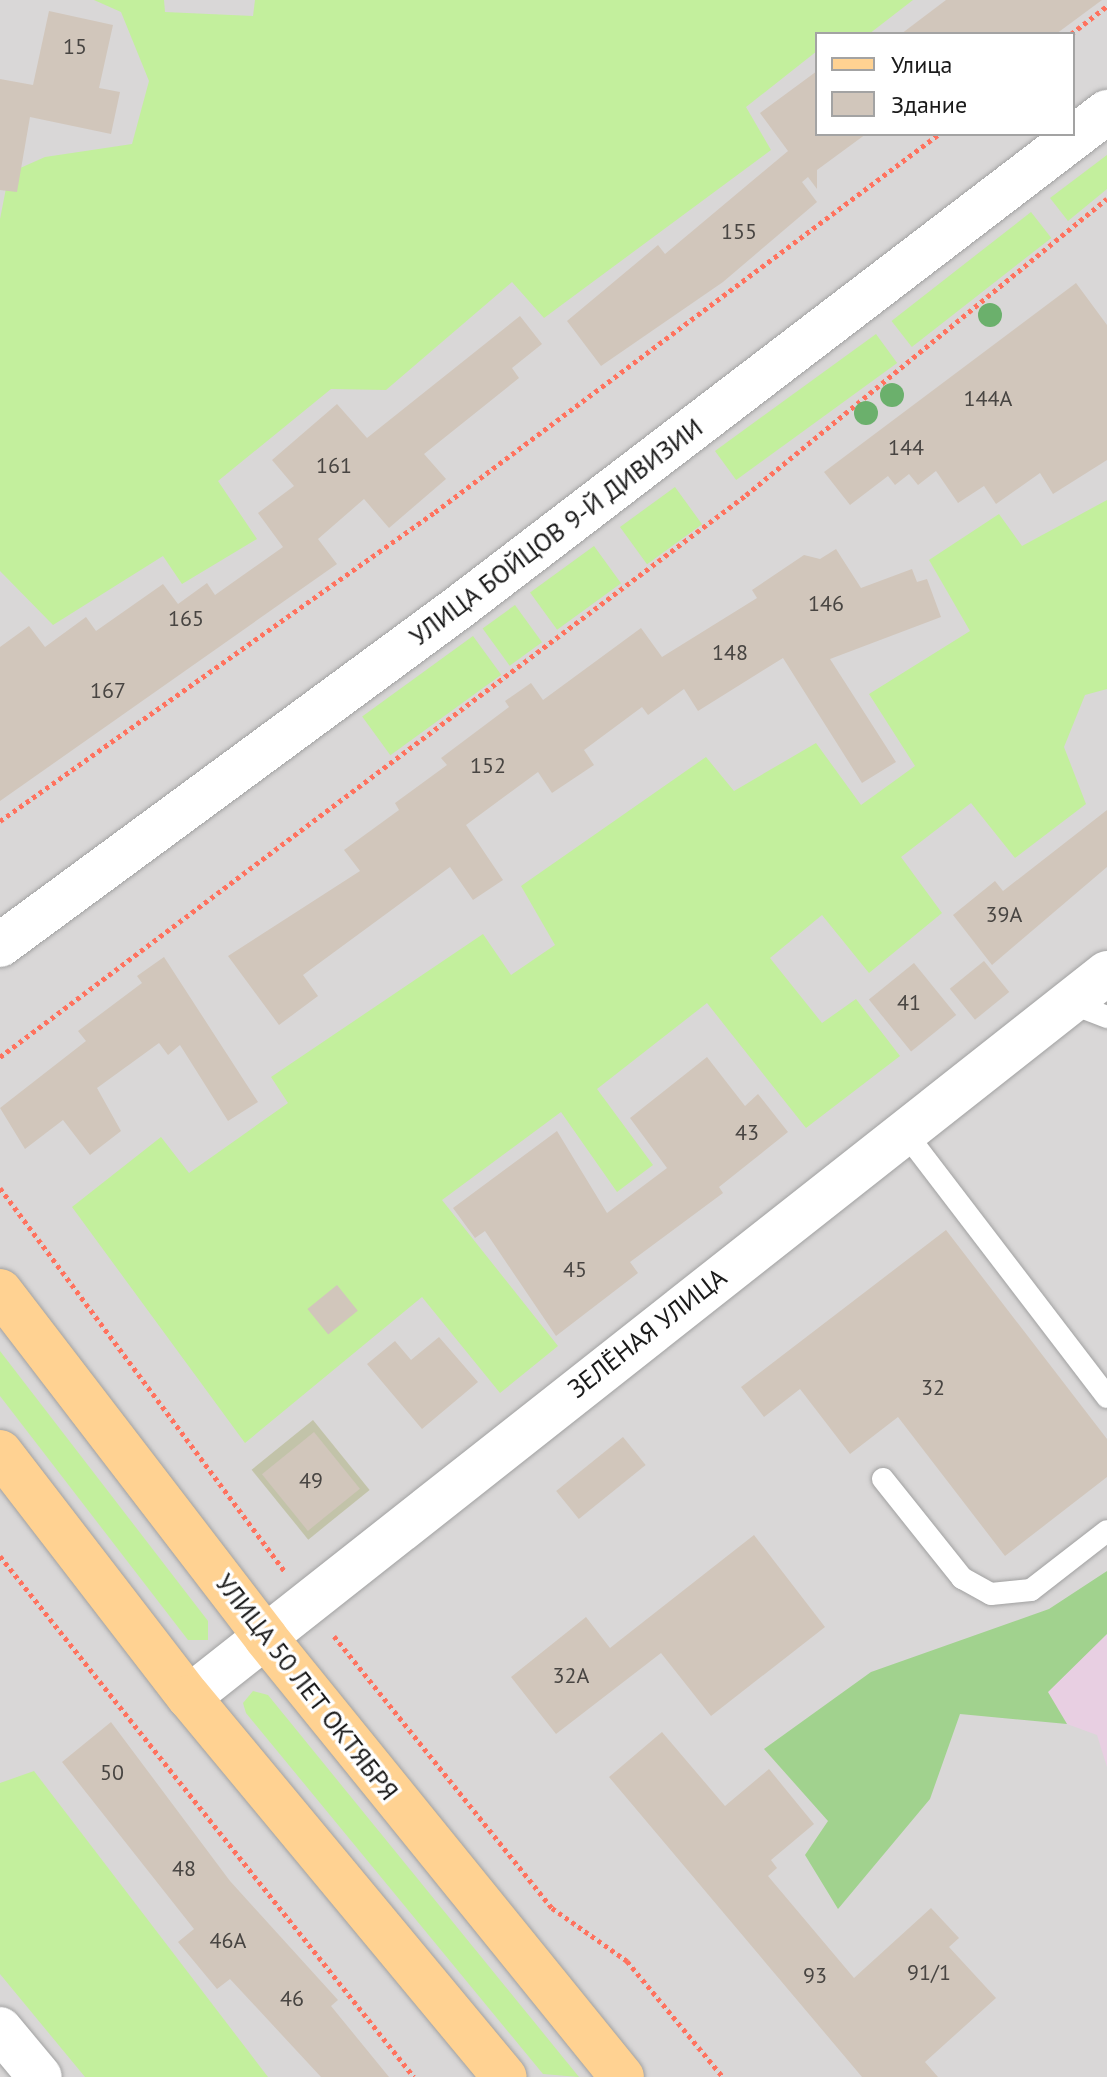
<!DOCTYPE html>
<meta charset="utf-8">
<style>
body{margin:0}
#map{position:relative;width:1107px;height:2077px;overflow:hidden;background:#eee9de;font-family:"PT Sans",sans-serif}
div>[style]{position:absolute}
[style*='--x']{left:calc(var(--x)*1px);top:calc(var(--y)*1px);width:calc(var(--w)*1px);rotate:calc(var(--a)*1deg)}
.residential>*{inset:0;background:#d9d7d7}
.industrial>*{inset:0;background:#e8cfe2}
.construction>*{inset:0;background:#c2c3a9;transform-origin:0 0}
.grass>*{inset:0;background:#c3ef9d;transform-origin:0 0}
.forest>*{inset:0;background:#a1d28e}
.building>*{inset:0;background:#d1c6bb;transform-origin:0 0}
.path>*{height:5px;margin-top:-2.5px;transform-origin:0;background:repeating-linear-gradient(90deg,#ff725e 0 4px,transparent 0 8px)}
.roads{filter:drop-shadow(0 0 2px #a1a1a1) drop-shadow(0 0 2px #a1a1a1)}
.service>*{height:22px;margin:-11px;padding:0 11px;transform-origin:11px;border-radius:11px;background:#fff}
.minor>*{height:44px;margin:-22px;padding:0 22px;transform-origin:22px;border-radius:22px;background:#fff}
.tertiary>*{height:44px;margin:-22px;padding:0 22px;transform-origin:22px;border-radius:22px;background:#fff}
.primary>*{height:44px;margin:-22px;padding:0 22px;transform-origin:22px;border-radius:22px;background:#ffd292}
.trees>*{width:24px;height:24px;margin:-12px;border-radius:50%;background:#6bb06c}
span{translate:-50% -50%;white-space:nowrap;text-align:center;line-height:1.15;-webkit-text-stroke:7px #fff;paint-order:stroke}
.number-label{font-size:22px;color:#484542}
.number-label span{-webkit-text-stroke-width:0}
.street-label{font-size:26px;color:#1a1a1a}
.legend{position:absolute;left:815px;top:32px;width:260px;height:104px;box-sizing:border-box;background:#fff;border:2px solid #a3a3a3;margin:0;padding:10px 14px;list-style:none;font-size:24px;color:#1a1a1a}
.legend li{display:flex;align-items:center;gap:16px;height:40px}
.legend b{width:40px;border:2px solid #a3a3a3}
</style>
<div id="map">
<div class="residential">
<div style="clip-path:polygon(evenodd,0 0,1107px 0,1107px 2077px,0 2077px,0 0,817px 34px,1073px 34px,1073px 134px,817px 134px,817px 34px)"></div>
</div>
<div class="industrial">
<div style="clip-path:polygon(1107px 1634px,1107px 1767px,1097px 1735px,1067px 1724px,1047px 1692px)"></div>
</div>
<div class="construction">
<div style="left:313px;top:1420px;width:90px;height:79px;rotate:51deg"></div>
</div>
<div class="grass">
<div style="clip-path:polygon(94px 0,164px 0,165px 12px,253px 16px,255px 0,913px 0,869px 34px,817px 34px,817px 51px,746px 107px,771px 150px,544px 318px,512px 282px,386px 390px,331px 389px,218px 481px,257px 539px,182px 584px,163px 556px,53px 625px,0 571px,0 219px,9px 173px,45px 157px,132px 144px,149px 81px,121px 12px)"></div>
<div style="clip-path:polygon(1107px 155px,1107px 189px,1068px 221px,1050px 198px)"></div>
<div style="left:1031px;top:212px;width:33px;height:177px;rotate:52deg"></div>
<div style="left:876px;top:334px;width:36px;height:199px;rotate:54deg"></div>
<div style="left:675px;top:487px;width:46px;height:68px;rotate:54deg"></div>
<div style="clip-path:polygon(1107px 500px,1107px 689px,1085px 695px,1064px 747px,1086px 804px,1015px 858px,971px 803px,901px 857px,942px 913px,869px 973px,822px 915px,770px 958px,822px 1023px,856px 999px,900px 1056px,806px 1128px,707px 1003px,597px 1089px,653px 1165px,617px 1192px,561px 1112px,442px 1200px,558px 1346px,500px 1393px,422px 1297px,245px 1443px,72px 1207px,161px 1137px,189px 1173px,288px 1103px,271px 1077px,483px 934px,511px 975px,555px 945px,521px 886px,706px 757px,734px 791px,816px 743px,861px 805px,915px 766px,869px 694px,970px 631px,929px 560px,999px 514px,1022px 546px)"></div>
<div style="left:594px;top:546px;width:46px;height:79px;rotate:54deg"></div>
<div style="left:515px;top:605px;width:46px;height:40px;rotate:54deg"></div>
<div style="left:473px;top:636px;width:48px;height:137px;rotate:54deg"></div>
<div style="clip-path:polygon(0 1351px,208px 1621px,208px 1640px,188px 1640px,0 1396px)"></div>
<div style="clip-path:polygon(253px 1691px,268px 1695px,579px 2077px,543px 2074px,246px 1713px,243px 1703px)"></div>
<div style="clip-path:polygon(34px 1771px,268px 2077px,85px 2077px,0 1974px,0 1783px)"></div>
</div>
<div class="forest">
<div style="clip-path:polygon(1107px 1571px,1107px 1634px,1048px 1692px,1067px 1724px,960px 1714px,930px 1799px,838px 1909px,805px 1855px,828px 1821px,764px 1749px,871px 1672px,1049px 1609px)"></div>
</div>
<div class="building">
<div style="clip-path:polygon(946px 0,1102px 0,1056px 34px,901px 34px)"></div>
<div style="clip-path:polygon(49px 11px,113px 25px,99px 88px,120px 92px,111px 134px,30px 117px,17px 192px,0 190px,0 79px,33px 85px)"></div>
<div style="clip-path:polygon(817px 71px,817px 134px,866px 134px,817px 170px,817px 189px,808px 177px,802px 182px,817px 202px,723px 282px,601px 366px,567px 321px,658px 245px,665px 254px,788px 151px,760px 113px)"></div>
<div style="clip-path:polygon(1076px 283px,1107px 325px,1107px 460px,1053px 494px,1040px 473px,996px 504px,984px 486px,958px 503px,936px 471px,918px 485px,909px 474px,895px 485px,888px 476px,850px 505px,824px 472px)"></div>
<div style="clip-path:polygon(520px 316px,542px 344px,512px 368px,519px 378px,424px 454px,446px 479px,389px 528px,364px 499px,318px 539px,337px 564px,0 801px,0 647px,29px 626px,45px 647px,86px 617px,96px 631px,163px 584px,178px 604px,207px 583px,215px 595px,283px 547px,258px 513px,294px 486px,272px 460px,337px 404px,367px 438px)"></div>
<div style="clip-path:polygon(836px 549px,861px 588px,912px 569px,917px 582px,927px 579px,941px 617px,830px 659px,896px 762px,862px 783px,783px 658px,698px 711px,684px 689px,648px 715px,642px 707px,584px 750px,594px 765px,552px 793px,538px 772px,466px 825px,503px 880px,473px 900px,450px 867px,303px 975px,318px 996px,279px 1025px,228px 956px,360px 871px,344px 850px,399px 810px,395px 803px,447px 765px,441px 758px,509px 707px,505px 701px,531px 683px,543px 700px,641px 628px,662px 657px,757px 598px,752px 590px,804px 555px,820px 559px)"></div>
<div style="clip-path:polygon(1107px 810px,1107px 867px,992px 965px,953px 915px,995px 881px,1003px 891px)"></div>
<div style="clip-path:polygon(164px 957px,258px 1102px,228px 1121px,180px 1045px,168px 1055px,159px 1043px,97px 1088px,121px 1131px,90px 1155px,63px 1120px,25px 1149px,0 1108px,86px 1041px,78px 1031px,142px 983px,137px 976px)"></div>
<div style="left:984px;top:961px;width:40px;height:44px;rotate:51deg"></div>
<div style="left:914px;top:963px;width:67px;height:58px;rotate:51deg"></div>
<div style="clip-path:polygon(707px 1057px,745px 1106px,758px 1094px,788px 1132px,719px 1187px,723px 1193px,630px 1262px,638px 1273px,556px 1336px,485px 1231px,475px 1238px,453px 1208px,557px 1131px,607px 1213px,667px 1168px,630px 1118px)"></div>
<div style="clip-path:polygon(946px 1230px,1107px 1439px,1107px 1477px,1005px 1556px,898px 1417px,850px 1454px,800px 1389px,764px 1417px,741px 1387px)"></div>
<div style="left:337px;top:1285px;width:33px;height:38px;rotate:51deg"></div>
<div style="clip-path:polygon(439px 1337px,478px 1382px,422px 1429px,367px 1364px,395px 1341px,411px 1360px)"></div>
<div style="left:314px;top:1432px;width:73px;height:67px;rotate:51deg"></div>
<div style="left:623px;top:1437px;width:36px;height:86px;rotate:51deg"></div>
<div style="clip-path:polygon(754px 1535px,825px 1627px,711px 1716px,661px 1653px,556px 1734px,511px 1677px,586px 1617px,610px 1648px)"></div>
<div style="clip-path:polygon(111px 1722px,230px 1881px,338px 2000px,331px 2006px,389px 2077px,321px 2077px,230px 1979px,217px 1989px,178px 1942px,194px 1929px,62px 1762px)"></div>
<div style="clip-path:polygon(662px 1732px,725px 1806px,769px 1769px,814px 1824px,771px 1860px,777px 1868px,768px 1876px,854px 1978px,931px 1908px,959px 1938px,949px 1947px,996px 1998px,925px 2062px,938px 2077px,862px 2077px,609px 1777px)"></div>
</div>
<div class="path">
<div style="--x:1071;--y:34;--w:46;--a:-37.9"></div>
<div style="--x:0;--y:821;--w:534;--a:-35.39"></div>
<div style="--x:435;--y:512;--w:630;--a:-36.87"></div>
<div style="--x:0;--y:1057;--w:934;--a:-36.99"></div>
<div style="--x:746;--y:495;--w:467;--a:-39.4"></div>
<div style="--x:0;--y:1188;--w:477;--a:53.4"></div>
<div style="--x:0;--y:1556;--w:665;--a:51.53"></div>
<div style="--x:334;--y:1636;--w:349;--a:51.3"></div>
<div style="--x:552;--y:1908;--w:92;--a:35.2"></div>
<div style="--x:627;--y:1961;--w:151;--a:50.4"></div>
</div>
<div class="roads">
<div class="service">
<div style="--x:1068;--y:1002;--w:42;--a:21"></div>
<div style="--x:903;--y:1130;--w:336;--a:52.6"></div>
<div style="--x:883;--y:1479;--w:127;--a:51.4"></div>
<div style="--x:962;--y:1578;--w:33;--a:29"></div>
<div style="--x:991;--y:1594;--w:40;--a:-5.7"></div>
<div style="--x:1031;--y:1590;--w:96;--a:-37.8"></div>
</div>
<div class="minor">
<div style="--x:189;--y:1697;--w:1169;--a:-38.26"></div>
<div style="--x:0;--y:2029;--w:62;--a:50.2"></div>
</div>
<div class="tertiary">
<div style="--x:0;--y:945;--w:569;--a:-36.35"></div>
<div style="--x:458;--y:608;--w:817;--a:-37.39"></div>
</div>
<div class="primary">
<div style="--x:0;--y:1291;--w:437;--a:52.5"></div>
<div style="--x:266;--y:1638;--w:565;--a:50.96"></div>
<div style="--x:0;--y:1452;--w:309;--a:52.4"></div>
<div style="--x:189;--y:1697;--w:494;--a:50.3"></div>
</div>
</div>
<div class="trees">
<div style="left:990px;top:315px"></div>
<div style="left:892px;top:395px"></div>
<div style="left:866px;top:413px"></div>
</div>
<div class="number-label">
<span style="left:75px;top:47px">15</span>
<span style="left:739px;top:232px">155</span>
<span style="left:988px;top:399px">144А</span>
<span style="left:906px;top:448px">144</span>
<span style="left:334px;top:466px">161</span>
<span style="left:826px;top:604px">146</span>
<span style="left:186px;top:619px">165</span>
<span style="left:730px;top:653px">148</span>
<span style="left:108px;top:691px">167</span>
<span style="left:488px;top:766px">152</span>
<span style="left:1004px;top:915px">39А</span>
<span style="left:909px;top:1003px">41</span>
<span style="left:747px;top:1133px">43</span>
<span style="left:575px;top:1270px">45</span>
<span style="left:933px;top:1388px">32</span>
<span style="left:311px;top:1481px">49</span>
<span style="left:571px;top:1676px">32А</span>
<span style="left:112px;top:1773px">50</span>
<span style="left:184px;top:1869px">48</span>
<span style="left:228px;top:1941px">46А</span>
<span style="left:929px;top:1973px">91/1</span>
<span style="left:815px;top:1976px">93</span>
<span style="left:292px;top:1999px">46</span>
</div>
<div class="street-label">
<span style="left:556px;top:532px;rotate:-37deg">УЛИЦА БОЙЦОВ 9-Й ДИВИЗИИ</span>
<span style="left:647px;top:1333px;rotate:-38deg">ЗЕЛЁНАЯ УЛИЦА</span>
<span style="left:307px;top:1687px;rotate:52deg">УЛИЦА 50 ЛЕТ ОКТЯБРЯ</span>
</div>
<ul class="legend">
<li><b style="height:10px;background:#ffd292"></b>Улица</li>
<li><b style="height:22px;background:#d1c6bb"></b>Здание</li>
</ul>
</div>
